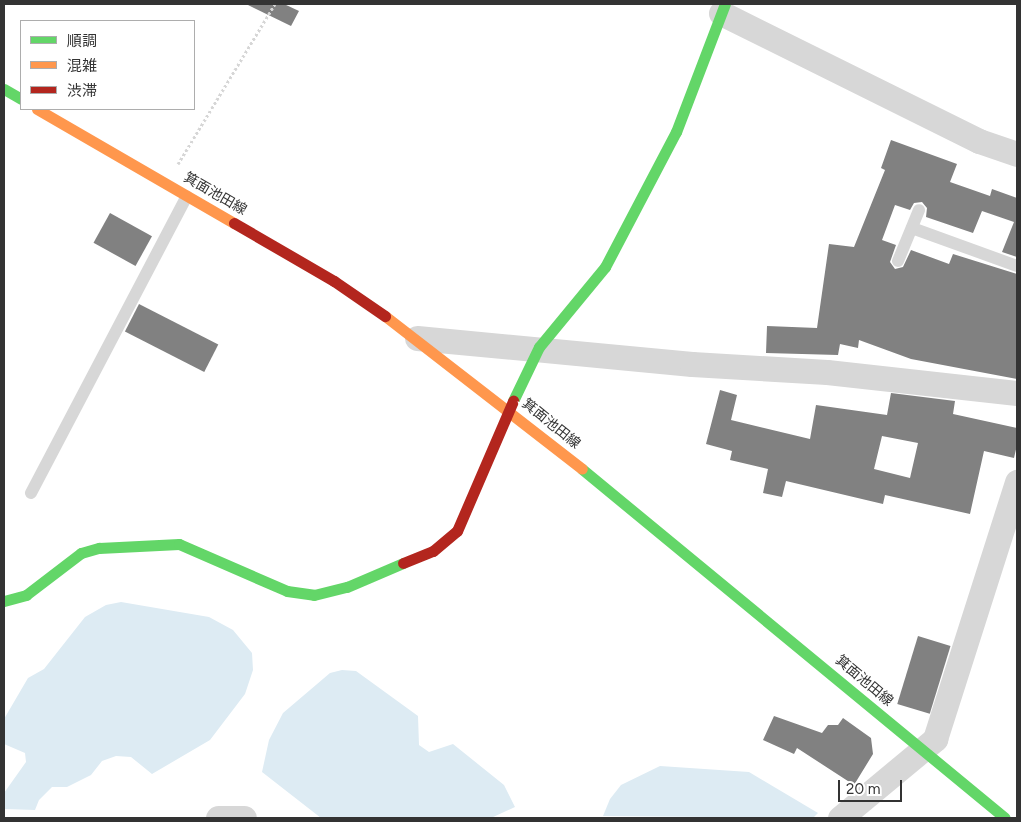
<!DOCTYPE html>
<meta charset="utf-8">
<style>
body{margin:0}
#map{position:relative;width:1021px;height:822px;overflow:hidden;background:#fff;font-family:Figtree,"Noto Sans JP",sans-serif}
div>[style]{position:absolute}
[style*='--x']{left:calc(var(--x)*1px);top:calc(var(--y)*1px);width:calc(var(--w)*1px);rotate:calc(var(--a)*1deg)}
.water>*{inset:0;background:#ddebf3}
.building>*{inset:0;background:#818181;transform-origin:0 0}
.path>*{height:3px;margin-top:-1.5px;transform-origin:0;background:repeating-linear-gradient(90deg,#d6d6d6 0 2.5px,transparent 0 5px)}
.lane>*{height:12px;margin:-6px;padding:0 6px;transform-origin:6px;border-radius:6px;background:#d7d7d7}
.street>*{height:25px;margin:-12.5px;padding:0 12.5px;transform-origin:12.5px;border-radius:12.5px;background:#d7d7d7}
.fast>*{height:11px;margin:-5.5px;padding:0 5.5px;transform-origin:5.5px;border-radius:5.5px;background:#63d668}
.slow>*{height:11px;margin:-5.5px;padding:0 5.5px;transform-origin:5.5px;border-radius:5.5px;background:#ff974d}
.jam>*{height:11px;margin:-5.5px;padding:0 5.5px;transform-origin:5.5px;border-radius:5.5px;background:#b3261e}
span{translate:-50% -50%;white-space:nowrap;text-align:center;line-height:1.15;-webkit-text-stroke:5px #fff;paint-order:stroke}
.street-label{font-size:14px;color:#333}
.frame{position:absolute;inset:0;border:5px solid #333;pointer-events:none}
.legend{position:absolute;left:20px;top:20px;width:175px;height:90px;box-sizing:border-box;background:#fff;border:1px solid #adadad;margin:0;padding:6px 9px;list-style:none;font-size:15px;color:#333}
.legend li{display:flex;align-items:center;gap:10px;height:25px}
.legend b{width:25px;border:1px solid #adadad}
.scale{position:absolute;left:838px;top:780px;width:64px;height:22px;box-sizing:border-box;border:2px solid #333;border-top:0;padding-left:6px;font-size:15px;line-height:18px;white-space:nowrap;color:#333;-webkit-text-stroke:4px #fff;paint-order:stroke}
</style>
<div id="map">
<div class="water">
<div style="clip-path:polygon(121px 602px,209px 617px,233px 630px,252px 653px,253px 670px,245px 694px,210px 740px,152px 774px,131px 757px,116px 756px,102px 761px,91px 775px,67px 787px,52px 787px,39px 800px,35px 810px,4px 809px,4px 793px,26px 762px,25px 753px,4px 744px,4px 719px,28px 678px,44px 669px,85px 617px,106px 605px)"></div>
<div style="clip-path:polygon(342px 670px,356px 671px,418px 716px,419px 745px,429px 752px,453px 744px,504px 785px,515px 807px,491px 818px,321px 818px,262px 772px,269px 740px,283px 713px,330px 673px)"></div>
<div style="clip-path:polygon(660px 766px,749px 772px,818px 813px,813px 818px,603px 816px,610px 799px,621px 785px)"></div>
</div>
<div class="building">
<div style="clip-path:polygon(246px 4px,284px 4px,299px 11px,291px 26px)"></div>
<div style="clip-path:polygon(891px 140px,957px 164px,950px 182px,990px 196px,992px 189px,1017px 198px,1017px 257px,1002px 252px,1014px 222px,982px 211px,973px 233px,926px 217px,927px 208px,922px 202px,914px 203px,910px 210px,895px 205px,882px 240px,896px 245px,890px 262px,895px 269px,903px 267px,911px 250px,949px 264px,953px 254px,1017px 274px,1017px 379px,911px 359px,859px 340px,858px 348px,840px 344px,838px 355px,766px 353px,767px 326px,817px 328px,829px 244px,854px 247px,885px 170px,881px 168px)"></div>
<div style="left:110px;top:213px;width:48px;height:34px;rotate:29deg"></div>
<div style="left:139px;top:304px;width:89px;height:31px;rotate:27deg"></div>
<div style="clip-path:polygon(evenodd,720px 390px,737px 395px,731px 420px,810px 439px,816px 405px,887px 415px,891px 393px,955px 401px,953px 414px,1017px 428px,1017px 445px,1014px 458px,984px 451px,970px 514px,885px 495px,883px 504px,786px 481px,782px 497px,763px 493px,768px 469px,730px 460px,732px 451px,706px 444px,720px 390px,882px 436px,918px 443px,910px 478px,874px 469px,882px 436px)"></div>
<div style="left:918px;top:636px;width:34px;height:71px;rotate:17deg"></div>
<div style="clip-path:polygon(774px 716px,822px 733px,828px 725px,838px 725px,843px 718px,871px 738px,873px 754px,854px 785px,797px 748px,794px 754px,763px 740px)"></div>
</div>
<div class="path">
<div style="--x:178;--y:164;--w:187;--a:-58.8"></div>
</div>
<div class="lane">
<div style="--x:912;--y:228;--w:112;--a:19.9"></div>
<div style="--x:898;--y:261;--w:55;--a:-67.6"></div>
<div style="--x:31;--y:493;--w:335;--a:-62.3"></div>
</div>
<div class="street">
<div style="--x:721;--y:13;--w:288;--a:26.4"></div>
<div style="--x:979;--y:141;--w:40;--a:18.9"></div>
<div style="--x:417;--y:338;--w:276;--a:5.4"></div>
<div style="--x:692;--y:364;--w:135;--a:3.4"></div>
<div style="--x:827;--y:372;--w:191;--a:6.3"></div>
<div style="--x:218;--y:818;--w:26;--a:0"></div>
<div style="--x:840;--y:818;--w:124;--a:-39.7"></div>
<div style="--x:935;--y:739;--w:270;--a:-72.3"></div>
</div>
<div class="fast">
<div style="--x:4;--y:89;--w:20;--a:30"></div>
<div style="--x:513;--y:401;--w:60;--a:-64.3"></div>
<div style="--x:539;--y:347;--w:104;--a:-50.5"></div>
<div style="--x:605;--y:267;--w:153;--a:-62.3"></div>
<div style="--x:676;--y:132;--w:137;--a:-69.1"></div>
<div style="--x:582;--y:469;--w:548;--a:39.52"></div>
<div style="--x:4;--y:601;--w:23;--a:-15"></div>
<div style="--x:26;--y:595;--w:69;--a:-37.4"></div>
<div style="--x:81;--y:553;--w:19;--a:-16"></div>
<div style="--x:99;--y:548;--w:80;--a:-2.9"></div>
<div style="--x:179;--y:544;--w:118;--a:23.5"></div>
<div style="--x:287;--y:591;--w:27;--a:8"></div>
<div style="--x:314;--y:595;--w:34;--a:-14"></div>
<div style="--x:347;--y:587;--w:61;--a:-23.2"></div>
</div>
<div class="slow">
<div style="--x:37;--y:109;--w:228;--a:30.1"></div>
<div style="--x:385;--y:316;--w:249;--a:37.8"></div>
</div>
<div class="jam">
<div style="--x:234;--y:223;--w:116;--a:30.1"></div>
<div style="--x:334;--y:281;--w:62;--a:34.5"></div>
<div style="--x:403;--y:563;--w:32;--a:-22"></div>
<div style="--x:433;--y:551;--w:31;--a:-40"></div>
<div style="--x:457;--y:531;--w:142;--a:-66.7"></div>
</div>
<div class="street-label">
<span style="left:215px;top:194px;rotate:30deg">箕面池田線</span>
<span style="left:551px;top:424px;rotate:39deg">箕面池田線</span>
<span style="left:864px;top:681px;rotate:40deg">箕面池田線</span>
</div>
<div class="frame"></div>
<ul class="legend">
<li><b style="height:6px;background:#63d668"></b>順調</li>
<li><b style="height:6px;background:#ff974d"></b>混雑</li>
<li><b style="height:6px;background:#b3261e"></b>渋滞</li>
</ul>
<div class="scale">20 m</div>
</div>
